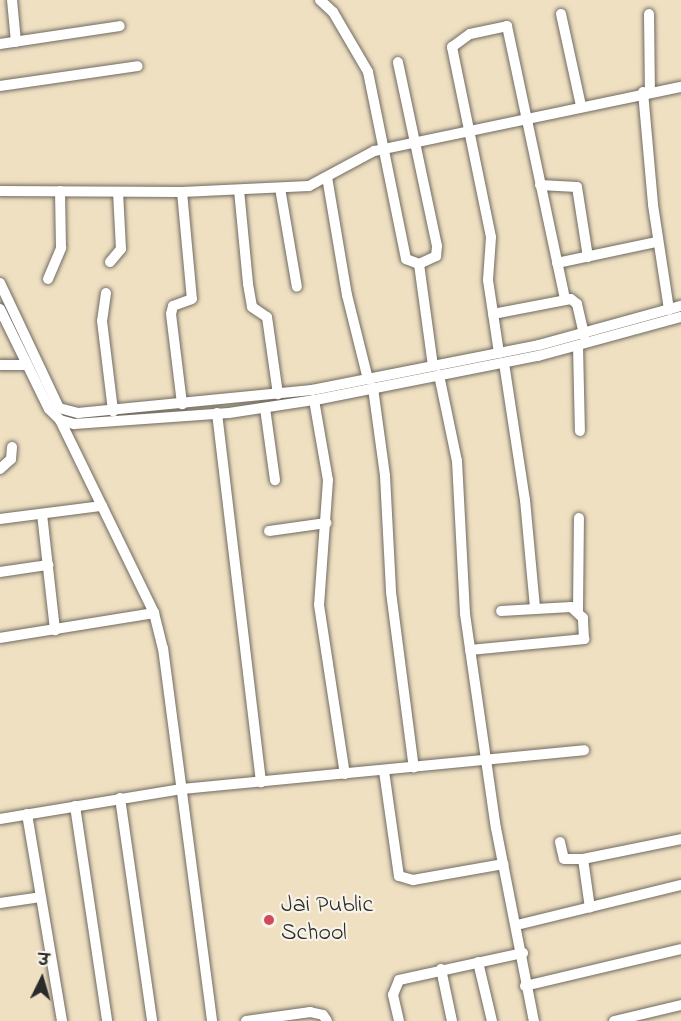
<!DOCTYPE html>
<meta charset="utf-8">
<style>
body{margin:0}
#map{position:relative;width:681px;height:1021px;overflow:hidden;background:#efe0c2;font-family:"Indie Flower","Playpen Sans Deva",sans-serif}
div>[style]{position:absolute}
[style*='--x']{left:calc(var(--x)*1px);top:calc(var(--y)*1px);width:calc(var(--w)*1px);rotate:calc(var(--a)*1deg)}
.roads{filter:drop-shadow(0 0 2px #706a60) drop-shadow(0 0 2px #706a60)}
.minor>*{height:10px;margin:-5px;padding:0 5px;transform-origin:5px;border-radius:5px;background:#fff}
.dots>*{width:16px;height:16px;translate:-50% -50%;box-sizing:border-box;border:3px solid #f7f3e8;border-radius:50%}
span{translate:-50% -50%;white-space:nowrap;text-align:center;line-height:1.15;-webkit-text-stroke:4.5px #f7f3e8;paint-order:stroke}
.poi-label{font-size:24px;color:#2b2b2b}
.left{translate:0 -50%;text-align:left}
.north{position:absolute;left:12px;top:949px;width:60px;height:60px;-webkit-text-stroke:4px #f7f3e8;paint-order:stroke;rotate:5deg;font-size:16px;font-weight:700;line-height:24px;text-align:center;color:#2b2b2b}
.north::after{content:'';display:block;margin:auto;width:21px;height:27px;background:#2b2b2b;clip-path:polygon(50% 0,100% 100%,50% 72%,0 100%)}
</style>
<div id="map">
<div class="roads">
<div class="minor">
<div style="--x:12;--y:0;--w:42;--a:84.6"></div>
<div style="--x:320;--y:0;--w:18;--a:43"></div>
<div style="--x:333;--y:12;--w:69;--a:59.7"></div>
<div style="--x:368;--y:72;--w:191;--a:78.5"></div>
<div style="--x:406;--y:259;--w:14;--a:21"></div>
<div style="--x:419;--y:264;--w:19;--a:-25"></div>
<div style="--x:436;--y:256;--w:10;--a:-84"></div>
<div style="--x:437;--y:246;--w:188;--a:-102"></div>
<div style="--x:561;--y:14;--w:94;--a:77.7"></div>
<div style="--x:649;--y:14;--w:77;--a:89.3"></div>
<div style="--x:0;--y:44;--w:121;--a:-8.5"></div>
<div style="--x:0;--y:86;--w:139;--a:-8.2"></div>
<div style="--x:643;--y:92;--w:113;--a:84.9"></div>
<div style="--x:653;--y:205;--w:106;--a:81.3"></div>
<div style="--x:327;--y:177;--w:120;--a:80.4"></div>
<div style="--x:347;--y:295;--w:87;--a:76"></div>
<div style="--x:540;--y:185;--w:37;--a:3"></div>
<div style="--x:577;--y:187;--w:71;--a:81.1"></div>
<div style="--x:280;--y:188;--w:100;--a:80.3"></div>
<div style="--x:239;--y:190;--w:94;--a:84.5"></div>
<div style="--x:248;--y:284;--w:23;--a:80"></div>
<div style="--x:252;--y:307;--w:18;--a:34"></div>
<div style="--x:267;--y:317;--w:78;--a:81.9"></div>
<div style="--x:0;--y:191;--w:182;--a:0.3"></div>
<div style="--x:182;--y:192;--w:127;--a:-2.7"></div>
<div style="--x:309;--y:186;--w:74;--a:-28.3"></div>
<div style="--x:374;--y:151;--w:314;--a:-11.8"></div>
<div style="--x:182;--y:192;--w:107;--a:84.7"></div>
<div style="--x:192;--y:299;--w:20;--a:160"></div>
<div style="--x:173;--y:306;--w:8;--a:104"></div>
<div style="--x:171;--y:314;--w:91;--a:83"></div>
<div style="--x:110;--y:262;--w:17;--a:-50"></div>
<div style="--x:121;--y:249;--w:57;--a:-93"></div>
<div style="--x:557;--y:263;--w:102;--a:-11.9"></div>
<div style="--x:419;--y:264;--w:103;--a:82.2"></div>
<div style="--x:48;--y:279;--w:34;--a:-67"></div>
<div style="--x:61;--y:248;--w:57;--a:-91"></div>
<div style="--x:0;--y:283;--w:138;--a:64.7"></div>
<div style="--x:59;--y:408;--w:20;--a:15"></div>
<div style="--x:78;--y:413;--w:235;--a:-5.6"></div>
<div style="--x:312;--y:390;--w:231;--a:-11.2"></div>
<div style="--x:539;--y:345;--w:147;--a:-15.4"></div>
<div style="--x:106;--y:293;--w:28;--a:98"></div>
<div style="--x:102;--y:321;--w:91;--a:83"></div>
<div style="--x:0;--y:309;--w:111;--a:63.9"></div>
<div style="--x:49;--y:409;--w:16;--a:45"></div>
<div style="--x:60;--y:420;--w:15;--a:16"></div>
<div style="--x:74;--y:424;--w:155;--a:-4.1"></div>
<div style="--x:229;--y:413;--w:92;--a:-8.7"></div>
<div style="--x:320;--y:399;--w:222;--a:-11.2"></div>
<div style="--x:538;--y:356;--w:148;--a:-15.3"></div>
<div style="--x:493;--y:314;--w:79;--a:-10.9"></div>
<div style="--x:571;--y:299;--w:8;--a:40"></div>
<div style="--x:577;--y:304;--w:32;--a:77"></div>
<div style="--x:578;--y:346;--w:85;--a:88.7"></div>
<div style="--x:499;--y:353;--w:74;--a:-98.6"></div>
<div style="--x:488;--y:280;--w:43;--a:-86"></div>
<div style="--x:491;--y:237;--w:194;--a:-101.6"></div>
<div style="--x:452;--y:47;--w:22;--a:-36"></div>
<div style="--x:470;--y:34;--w:38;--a:-12"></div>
<div style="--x:507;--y:26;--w:279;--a:78"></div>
<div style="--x:504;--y:363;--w:139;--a:81.3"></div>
<div style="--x:525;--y:500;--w:108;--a:84.7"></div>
<div style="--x:0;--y:365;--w:27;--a:0"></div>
<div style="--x:439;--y:375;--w:88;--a:78.2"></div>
<div style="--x:457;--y:461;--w:153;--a:87"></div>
<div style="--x:465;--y:614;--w:216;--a:81.8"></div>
<div style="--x:496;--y:828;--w:197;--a:78.9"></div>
<div style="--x:373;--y:388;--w:89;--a:82.2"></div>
<div style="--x:385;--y:476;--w:116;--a:87"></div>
<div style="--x:391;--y:592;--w:177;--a:82.6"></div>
<div style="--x:314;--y:400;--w:81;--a:80.1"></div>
<div style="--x:328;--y:480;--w:125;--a:94.1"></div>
<div style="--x:319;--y:605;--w:171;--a:81.3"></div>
<div style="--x:265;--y:408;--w:73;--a:82.1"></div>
<div style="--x:217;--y:413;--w:372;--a:83.2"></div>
<div style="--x:60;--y:420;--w:215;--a:64"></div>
<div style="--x:154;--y:613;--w:36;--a:76"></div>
<div style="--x:163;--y:648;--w:376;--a:82.5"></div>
<div style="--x:0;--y:469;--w:15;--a:-42"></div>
<div style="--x:11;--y:459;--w:12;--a:-85"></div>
<div style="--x:42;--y:514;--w:117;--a:83.6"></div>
<div style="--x:0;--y:519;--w:103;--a:-7.3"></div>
<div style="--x:269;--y:531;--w:58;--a:-8"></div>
<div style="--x:0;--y:572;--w:49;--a:-8.3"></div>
<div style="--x:578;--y:610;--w:92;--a:-89.4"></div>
<div style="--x:0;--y:638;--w:156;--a:-9.2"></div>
<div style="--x:470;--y:650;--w:115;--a:-5.5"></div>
<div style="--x:584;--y:639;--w:21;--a:-93"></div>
<div style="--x:583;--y:618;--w:16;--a:-137"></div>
<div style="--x:571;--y:607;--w:70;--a:176.7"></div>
<div style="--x:384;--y:771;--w:106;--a:81.9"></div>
<div style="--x:399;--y:876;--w:15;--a:16"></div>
<div style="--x:413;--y:880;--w:92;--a:-10"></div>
<div style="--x:120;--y:798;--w:225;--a:81.8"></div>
<div style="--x:75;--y:806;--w:217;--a:81.5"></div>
<div style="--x:27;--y:814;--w:210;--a:80.4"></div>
<div style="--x:0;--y:819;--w:184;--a:-9.4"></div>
<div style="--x:182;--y:789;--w:404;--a:-5.5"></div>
<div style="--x:560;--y:842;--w:17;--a:77"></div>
<div style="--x:564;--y:859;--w:19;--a:0"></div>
<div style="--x:583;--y:859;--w:100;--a:-11.5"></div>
<div style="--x:583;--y:859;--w:49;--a:81.9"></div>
<div style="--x:0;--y:903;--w:41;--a:-8.3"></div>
<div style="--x:517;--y:925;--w:169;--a:-13.7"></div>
<div style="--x:478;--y:962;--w:61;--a:76.7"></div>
<div style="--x:441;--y:969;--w:53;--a:78.1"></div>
<div style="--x:525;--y:986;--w:160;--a:-13.3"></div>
<div style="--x:246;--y:1021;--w:65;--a:-8"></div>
<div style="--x:310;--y:1012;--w:13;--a:13"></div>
<div style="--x:323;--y:1015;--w:7;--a:56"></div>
<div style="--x:399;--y:1021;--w:27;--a:-103"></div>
<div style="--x:393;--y:995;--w:16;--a:-68"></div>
<div style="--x:399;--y:980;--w:127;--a:-12.3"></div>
<div style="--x:614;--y:1021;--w:69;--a:-13.4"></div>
</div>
</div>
<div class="dots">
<div style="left:269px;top:920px;background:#d1495b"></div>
</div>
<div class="poi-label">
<span class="left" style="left:281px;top:920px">Jai Public<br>School</span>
</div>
<div class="north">उ</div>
</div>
